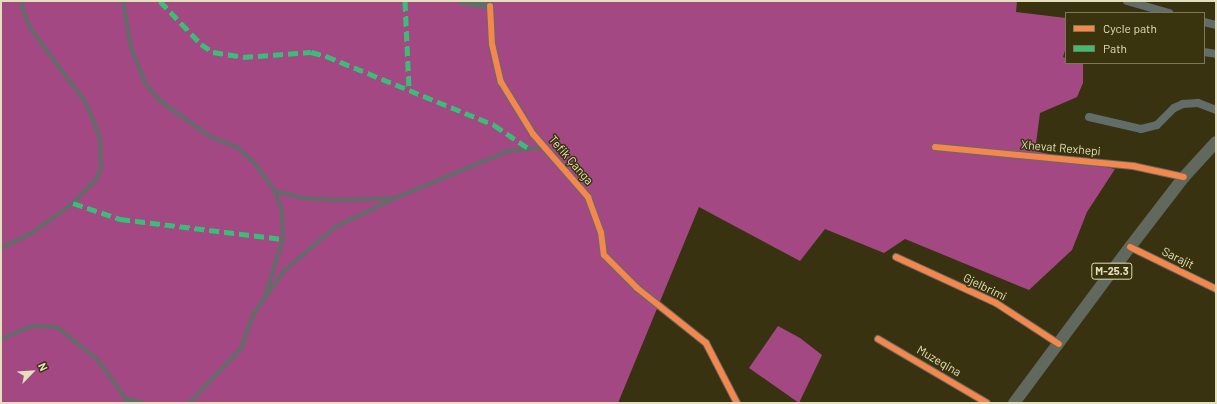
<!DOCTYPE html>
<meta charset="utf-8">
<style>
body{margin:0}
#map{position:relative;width:1217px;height:404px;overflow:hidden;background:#383211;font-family:Barlow,sans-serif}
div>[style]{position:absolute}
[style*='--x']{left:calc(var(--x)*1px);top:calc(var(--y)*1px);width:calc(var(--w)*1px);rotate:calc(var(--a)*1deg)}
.forest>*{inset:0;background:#a44884}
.service>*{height:4px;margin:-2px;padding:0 2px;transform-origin:2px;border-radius:2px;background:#626c69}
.minor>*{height:8px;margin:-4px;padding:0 4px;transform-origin:4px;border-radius:4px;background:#626c69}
.primary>*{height:12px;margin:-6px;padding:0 6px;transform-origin:6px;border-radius:6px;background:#61695f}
.quiet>*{height:5px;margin-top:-2.5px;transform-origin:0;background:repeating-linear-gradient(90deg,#3abd76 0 10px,transparent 0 15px)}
.cycleway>*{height:6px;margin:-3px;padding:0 3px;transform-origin:3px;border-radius:3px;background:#f5874c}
span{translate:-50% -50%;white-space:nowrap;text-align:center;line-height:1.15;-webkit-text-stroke:3px #3a340e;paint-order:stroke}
.shield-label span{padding:1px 3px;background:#3a340e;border:1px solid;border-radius:3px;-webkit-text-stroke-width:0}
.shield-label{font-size:11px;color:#e4dfbc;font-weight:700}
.street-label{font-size:12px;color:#e4dfbc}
.frame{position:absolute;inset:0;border:2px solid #e4dfbc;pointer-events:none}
.legend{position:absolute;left:1065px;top:12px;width:140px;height:52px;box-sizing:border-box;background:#3a340e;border:1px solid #7e7854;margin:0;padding:5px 7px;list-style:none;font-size:12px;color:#e4dfbc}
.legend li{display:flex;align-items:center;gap:8px;height:20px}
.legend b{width:20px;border:1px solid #7e7854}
.north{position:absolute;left:12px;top:352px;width:40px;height:40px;-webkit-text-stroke:3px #3a340e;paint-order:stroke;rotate:65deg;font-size:11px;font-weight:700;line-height:16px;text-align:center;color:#e4dfbc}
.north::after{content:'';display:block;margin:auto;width:14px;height:18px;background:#e4dfbc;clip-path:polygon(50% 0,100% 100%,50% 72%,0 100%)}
</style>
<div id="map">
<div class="forest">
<div style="clip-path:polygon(1px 1px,1017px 1px,1016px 12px,1066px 18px,1066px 47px,1063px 57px,1066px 58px,1066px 63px,1083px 63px,1083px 83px,1077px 97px,1040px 113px,1035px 151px,1115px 169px,1087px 212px,1072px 250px,1029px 290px,905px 239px,884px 253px,825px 229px,800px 261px,699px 207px,618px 403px,1px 403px)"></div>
<div style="clip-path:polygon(778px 326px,800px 338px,822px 355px,799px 403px,749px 368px)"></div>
</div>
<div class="service">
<div style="--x:123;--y:1;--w:48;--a:80.3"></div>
<div style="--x:131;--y:48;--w:35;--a:68"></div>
<div style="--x:144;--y:81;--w:24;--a:52"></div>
<div style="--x:159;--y:100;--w:64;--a:35.4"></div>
<div style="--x:211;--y:137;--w:28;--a:21"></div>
<div style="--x:237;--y:147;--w:26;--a:43"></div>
<div style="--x:256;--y:165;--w:32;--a:54"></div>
<div style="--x:275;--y:191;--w:21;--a:71"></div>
<div style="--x:282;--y:211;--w:28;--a:88"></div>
<div style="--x:283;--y:239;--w:60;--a:107.5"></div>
<div style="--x:275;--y:191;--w:29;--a:14"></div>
<div style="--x:303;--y:198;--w:35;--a:3"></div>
<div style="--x:338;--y:200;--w:55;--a:-2.1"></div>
<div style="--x:1;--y:248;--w:34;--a:-26"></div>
<div style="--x:32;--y:233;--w:51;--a:-36.2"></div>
<div style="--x:73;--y:203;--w:35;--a:-46"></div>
<div style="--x:97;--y:178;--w:12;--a:-70"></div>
<div style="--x:101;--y:167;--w:29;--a:-92"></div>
<div style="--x:100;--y:138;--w:38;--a:-112"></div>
<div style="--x:86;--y:103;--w:94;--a:-126.7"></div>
<div style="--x:30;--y:28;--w:22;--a:-112"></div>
<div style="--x:22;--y:8;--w:7;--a:-90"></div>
<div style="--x:1;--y:339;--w:33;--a:-23"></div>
<div style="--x:31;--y:326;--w:26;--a:2"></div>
<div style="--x:57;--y:327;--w:51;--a:38.7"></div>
<div style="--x:97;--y:359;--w:54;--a:54"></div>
<div style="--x:126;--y:398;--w:18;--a:16"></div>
<div style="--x:189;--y:403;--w:76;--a:-46.6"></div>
<div style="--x:241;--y:348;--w:37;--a:-70"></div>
<div style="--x:254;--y:313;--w:52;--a:-54.5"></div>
<div style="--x:284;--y:271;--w:67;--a:-40.8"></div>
<div style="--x:335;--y:227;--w:67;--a:-25.8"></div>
<div style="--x:395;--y:198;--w:122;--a:-22.6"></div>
<div style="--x:508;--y:151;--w:37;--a:-6"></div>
</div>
<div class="minor">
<div style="--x:462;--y:1;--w:28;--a:10"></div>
<div style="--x:1127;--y:1;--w:44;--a:15.9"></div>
<div style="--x:490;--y:6;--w:38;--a:87"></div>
<div style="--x:492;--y:44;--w:39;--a:77"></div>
<div style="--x:501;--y:82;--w:61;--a:58.4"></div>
<div style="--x:533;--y:134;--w:84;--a:48.9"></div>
<div style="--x:588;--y:197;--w:37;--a:70"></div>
<div style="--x:601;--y:232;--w:23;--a:83"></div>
<div style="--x:604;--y:255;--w:47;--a:45"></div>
<div style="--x:637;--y:288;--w:88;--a:38.6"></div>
<div style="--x:706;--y:343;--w:68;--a:62.7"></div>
<div style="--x:1204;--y:22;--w:12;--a:14"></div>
<div style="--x:1204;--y:52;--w:12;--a:9"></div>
<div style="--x:1089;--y:117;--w:53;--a:13"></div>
<div style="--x:1141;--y:129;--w:16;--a:-14"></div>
<div style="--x:1157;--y:125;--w:24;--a:-45"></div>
<div style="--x:1174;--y:108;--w:10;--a:-24"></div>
<div style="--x:1183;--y:104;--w:15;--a:-4"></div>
<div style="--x:1198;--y:103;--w:19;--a:21"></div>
<div style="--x:935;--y:147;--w:199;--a:5.5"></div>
<div style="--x:1133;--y:166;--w:52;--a:12.2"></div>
<div style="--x:1130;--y:247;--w:96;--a:26"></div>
<div style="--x:896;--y:257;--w:110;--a:24.7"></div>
<div style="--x:996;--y:303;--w:75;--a:33.1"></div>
<div style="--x:878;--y:339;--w:126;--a:30.4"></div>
</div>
<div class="primary">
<div style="--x:1014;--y:403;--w:194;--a:-53.4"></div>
<div style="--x:1130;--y:247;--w:88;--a:-52.4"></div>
<div style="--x:1184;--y:177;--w:47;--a:-47.6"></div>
</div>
<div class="quiet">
<div style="--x:160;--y:1;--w:59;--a:46.4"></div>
<div style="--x:201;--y:44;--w:14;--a:34"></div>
<div style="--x:213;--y:52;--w:30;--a:9"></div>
<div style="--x:243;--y:57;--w:68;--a:-4.2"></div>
<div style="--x:311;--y:52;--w:16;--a:15"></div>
<div style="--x:326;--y:56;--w:182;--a:22.3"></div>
<div style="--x:494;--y:125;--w:41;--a:34.1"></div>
<div style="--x:405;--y:1;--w:89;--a:87.4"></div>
<div style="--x:73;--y:203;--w:50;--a:18.8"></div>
<div style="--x:120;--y:219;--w:164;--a:7"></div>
</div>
<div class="cycleway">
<div style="--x:490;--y:6;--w:38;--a:87"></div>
<div style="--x:492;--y:44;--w:39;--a:77"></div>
<div style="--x:501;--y:82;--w:61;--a:58.4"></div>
<div style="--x:533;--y:134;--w:84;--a:48.9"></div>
<div style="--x:588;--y:197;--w:37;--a:70"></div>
<div style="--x:601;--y:232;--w:23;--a:83"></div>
<div style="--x:604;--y:255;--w:47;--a:45"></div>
<div style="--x:637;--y:288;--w:88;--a:38.6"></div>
<div style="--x:706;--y:343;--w:68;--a:62.7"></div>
<div style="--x:935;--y:147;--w:199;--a:5.5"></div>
<div style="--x:1133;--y:166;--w:52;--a:12.2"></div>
<div style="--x:1130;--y:247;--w:96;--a:26"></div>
<div style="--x:896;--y:257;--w:110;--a:24.7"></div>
<div style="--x:996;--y:303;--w:75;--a:33.1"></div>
<div style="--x:878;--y:339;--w:126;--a:30.4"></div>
</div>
<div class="shield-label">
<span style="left:1112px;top:271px">M-25.3</span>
</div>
<div class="street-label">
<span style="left:1061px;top:148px;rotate:5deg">Xhevat Rexhepi</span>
<span style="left:571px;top:160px;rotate:49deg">Tefik Çanga</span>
<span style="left:1178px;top:258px;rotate:26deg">Sarajit</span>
<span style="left:985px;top:287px;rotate:26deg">Gjelbrimi</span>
<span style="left:939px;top:361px;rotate:30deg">Muzeqina</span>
</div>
<div class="frame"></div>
<ul class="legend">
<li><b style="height:5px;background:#f5874c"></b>Cycle path</li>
<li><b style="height:5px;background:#3abd76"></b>Path</li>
</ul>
<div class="north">N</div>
</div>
